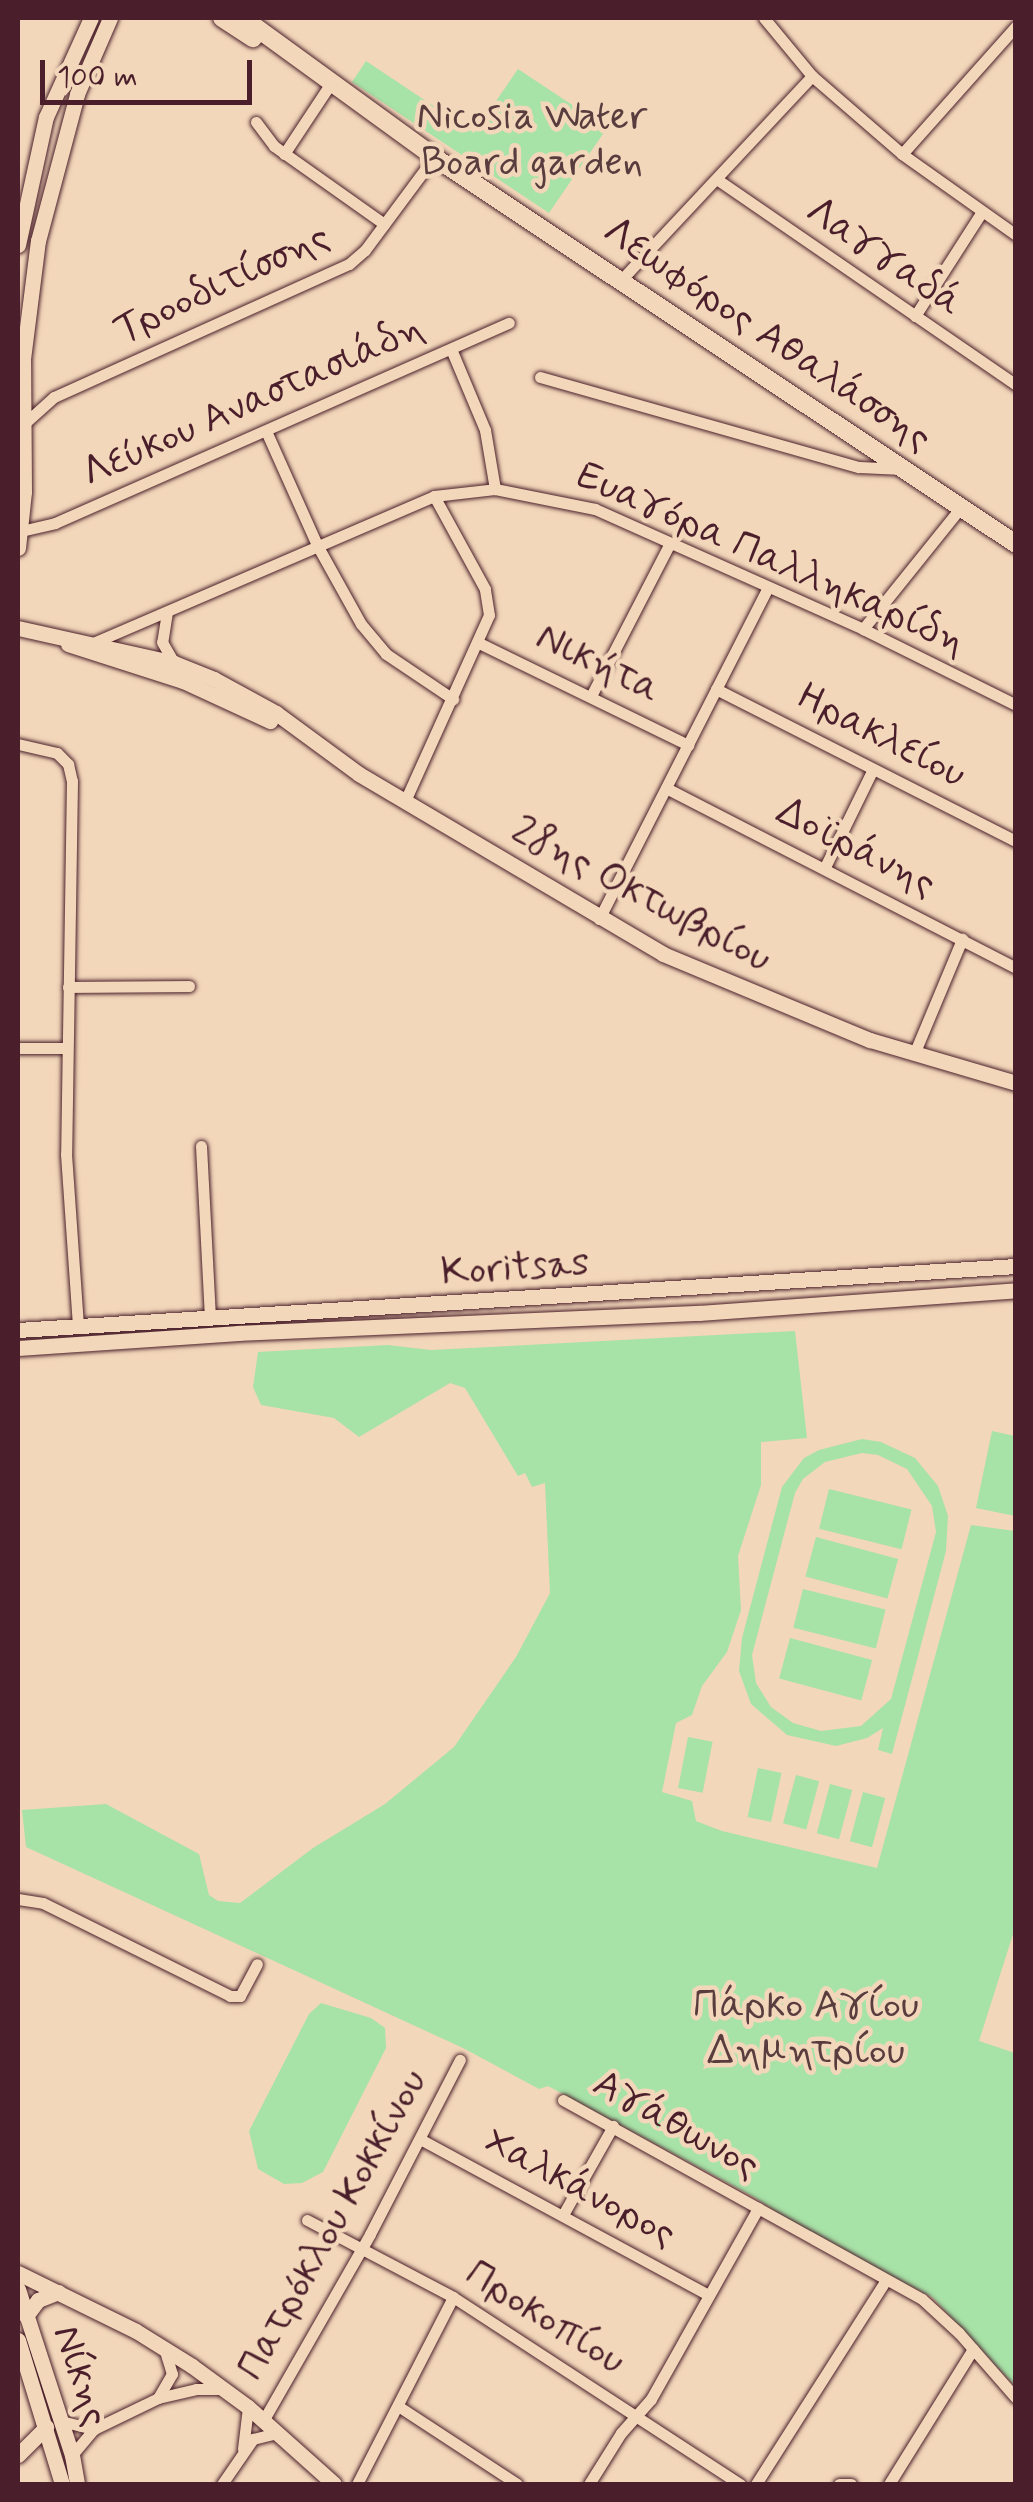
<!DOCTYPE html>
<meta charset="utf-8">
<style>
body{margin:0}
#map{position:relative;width:1033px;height:2502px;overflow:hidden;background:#f3d7ba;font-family:Mynerve,sans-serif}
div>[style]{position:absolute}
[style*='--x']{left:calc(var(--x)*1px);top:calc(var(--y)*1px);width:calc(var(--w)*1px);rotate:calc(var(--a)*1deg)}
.green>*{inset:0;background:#a7e2a7;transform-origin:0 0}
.roads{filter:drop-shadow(0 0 2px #4a1f2b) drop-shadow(0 0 2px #4a1f2b)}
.street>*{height:11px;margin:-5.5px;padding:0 5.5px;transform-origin:5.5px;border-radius:5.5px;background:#f3d7ba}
.secondary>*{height:15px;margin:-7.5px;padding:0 7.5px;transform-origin:7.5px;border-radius:7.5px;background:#f3d7ba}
.primary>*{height:18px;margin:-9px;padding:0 9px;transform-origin:9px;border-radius:9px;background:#f3d7ba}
span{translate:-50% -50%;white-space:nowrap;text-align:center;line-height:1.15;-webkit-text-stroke:9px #f3d7ba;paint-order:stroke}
.park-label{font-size:40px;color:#583c3e}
.street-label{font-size:40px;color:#4a1f2b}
.frame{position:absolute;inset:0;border:20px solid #4a1f2b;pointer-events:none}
.scale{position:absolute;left:40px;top:60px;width:212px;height:45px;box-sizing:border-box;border:5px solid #4a1f2b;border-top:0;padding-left:12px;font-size:30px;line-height:35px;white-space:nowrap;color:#4a1f2b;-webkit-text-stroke:8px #f3d7ba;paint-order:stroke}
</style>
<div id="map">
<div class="green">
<div style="clip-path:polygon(366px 61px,474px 133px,518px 69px,607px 128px,549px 213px,352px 82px)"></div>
<div style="clip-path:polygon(795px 1331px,807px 1438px,761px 1442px,761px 1485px,738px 1556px,741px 1610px,727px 1652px,702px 1686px,692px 1715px,676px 1723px,662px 1792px,692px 1801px,696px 1821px,722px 1831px,877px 1868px,971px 1525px,1015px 1531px,1015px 1928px,979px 2041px,1015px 2053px,1015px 2386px,932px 2297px,821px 2241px,752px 2196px,548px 2086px,539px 2089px,463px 2048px,26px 1847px,22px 1810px,106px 1804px,199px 1854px,209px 1895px,218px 1901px,240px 1903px,313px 1848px,385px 1804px,454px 1747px,516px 1657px,550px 1593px,545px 1483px,532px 1487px,525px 1473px,518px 1476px,465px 1388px,450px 1383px,359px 1437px,334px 1418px,261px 1405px,253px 1387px,258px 1352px,388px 1345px,431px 1350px)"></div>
<div style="clip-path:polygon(992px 1431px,1015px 1436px,1015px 1516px,976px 1508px)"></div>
<div style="clip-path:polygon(evenodd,862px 1439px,881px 1442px,915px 1458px,938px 1486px,948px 1516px,946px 1551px,892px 1754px,878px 1750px,883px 1728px,867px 1738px,836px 1746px,787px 1735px,751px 1704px,739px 1671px,742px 1638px,782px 1487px,804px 1458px,819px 1450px,862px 1439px,862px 1453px,878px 1455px,907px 1469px,932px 1506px,936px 1532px,891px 1699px,861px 1726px,821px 1731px,793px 1723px,771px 1707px,756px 1683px,752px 1655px,795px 1493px,803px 1479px,825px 1462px,862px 1453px)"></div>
<div style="left:829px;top:1489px;width:85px;height:41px;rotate:14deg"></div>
<div style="left:816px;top:1537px;width:85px;height:41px;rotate:15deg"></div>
<div style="left:803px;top:1589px;width:85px;height:40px;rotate:14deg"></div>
<div style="left:790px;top:1638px;width:85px;height:42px;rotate:15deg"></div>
<div style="left:688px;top:1737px;width:25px;height:52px;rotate:11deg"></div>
<div style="left:758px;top:1768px;width:24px;height:50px;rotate:12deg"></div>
<div style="left:796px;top:1775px;width:24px;height:50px;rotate:15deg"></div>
<div style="left:830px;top:1784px;width:23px;height:51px;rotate:15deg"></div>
<div style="left:863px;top:1792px;width:23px;height:51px;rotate:15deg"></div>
<div style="clip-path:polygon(321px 2003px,371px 2018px,385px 2028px,386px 2048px,323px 2172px,302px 2183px,284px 2184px,258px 2169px,249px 2131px,309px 2014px)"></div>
</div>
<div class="roads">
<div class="street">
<div style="--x:764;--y:18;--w:75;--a:50.4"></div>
<div style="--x:812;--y:76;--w:119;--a:40.9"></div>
<div style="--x:902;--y:154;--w:140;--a:35.4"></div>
<div style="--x:256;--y:122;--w:30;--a:53"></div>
<div style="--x:274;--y:146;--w:135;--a:35.3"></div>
<div style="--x:284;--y:154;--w:85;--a:-56.5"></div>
<div style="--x:902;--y:154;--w:171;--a:-48.3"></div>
<div style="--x:718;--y:180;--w:362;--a:34.5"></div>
<div style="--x:622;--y:279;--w:278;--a:-46.9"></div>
<div style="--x:915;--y:316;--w:122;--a:-57.3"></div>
<div style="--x:451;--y:349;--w:88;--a:67.2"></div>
<div style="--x:485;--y:430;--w:60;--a:80.4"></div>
<div style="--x:540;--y:377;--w:331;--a:15.8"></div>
<div style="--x:859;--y:467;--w:44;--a:2.6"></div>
<div style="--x:25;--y:423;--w:39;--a:-42"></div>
<div style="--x:54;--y:397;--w:324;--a:-24.3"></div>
<div style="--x:349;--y:264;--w:21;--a:-41"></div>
<div style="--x:365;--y:250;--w:116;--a:-53.4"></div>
<div style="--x:266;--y:431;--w:125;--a:65.9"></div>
<div style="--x:317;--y:545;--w:90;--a:60.9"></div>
<div style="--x:361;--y:624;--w:39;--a:50"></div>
<div style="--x:386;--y:654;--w:81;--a:33.9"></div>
<div style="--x:21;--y:531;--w:35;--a:-13"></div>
<div style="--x:55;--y:523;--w:496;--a:-23.8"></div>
<div style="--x:167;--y:612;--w:30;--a:99"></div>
<div style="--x:162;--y:642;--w:24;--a:60"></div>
<div style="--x:863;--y:629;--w:156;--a:-51.2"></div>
<div style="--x:93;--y:643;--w:371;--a:-23.3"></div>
<div style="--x:434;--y:496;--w:61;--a:-6.5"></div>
<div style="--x:495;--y:489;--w:102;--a:11.3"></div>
<div style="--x:595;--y:509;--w:294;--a:24.1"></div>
<div style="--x:863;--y:629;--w:171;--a:26.4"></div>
<div style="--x:479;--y:643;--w:233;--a:26"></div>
<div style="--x:716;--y:689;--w:336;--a:26.9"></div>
<div style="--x:591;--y:696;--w:172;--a:-62.7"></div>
<div style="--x:18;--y:744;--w:40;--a:13"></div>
<div style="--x:57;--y:753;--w:16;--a:45"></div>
<div style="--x:68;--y:764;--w:17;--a:77"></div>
<div style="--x:72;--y:781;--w:373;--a:90.9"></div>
<div style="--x:66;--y:1154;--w:172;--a:86"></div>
<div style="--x:666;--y:788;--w:394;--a:27.2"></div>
<div style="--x:405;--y:801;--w:204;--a:-65.7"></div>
<div style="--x:489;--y:615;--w:26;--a:-99"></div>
<div style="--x:485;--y:589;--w:106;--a:-118.7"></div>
<div style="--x:825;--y:867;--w:109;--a:-63.9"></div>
<div style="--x:599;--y:919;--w:372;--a:-63"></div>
<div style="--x:68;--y:987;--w:121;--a:-0.5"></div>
<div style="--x:18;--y:1048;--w:48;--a:0"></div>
<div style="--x:914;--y:1054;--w:125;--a:-67.3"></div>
<div style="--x:201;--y:1146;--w:172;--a:87"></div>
<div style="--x:18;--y:1899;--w:25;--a:9"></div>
<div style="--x:43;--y:1903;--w:209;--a:26.4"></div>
<div style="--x:230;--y:1996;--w:10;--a:0"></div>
<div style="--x:240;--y:1996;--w:36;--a:-62"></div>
<div style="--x:563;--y:2100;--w:410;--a:29"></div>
<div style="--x:922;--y:2299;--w:50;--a:42.6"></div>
<div style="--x:959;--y:2333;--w:86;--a:48.8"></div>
<div style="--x:420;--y:2139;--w:328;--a:28.4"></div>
<div style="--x:564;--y:2213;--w:100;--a:-60.6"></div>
<div style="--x:307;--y:2220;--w:165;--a:27.8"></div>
<div style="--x:453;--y:2297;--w:343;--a:33.1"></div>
<div style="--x:158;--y:2398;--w:28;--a:-60"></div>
<div style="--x:172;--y:2374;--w:27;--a:-107"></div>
<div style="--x:398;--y:2406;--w:142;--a:33.2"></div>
<div style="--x:61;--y:2421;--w:34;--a:14"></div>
<div style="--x:263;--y:2421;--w:215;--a:-60.2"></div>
<div style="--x:370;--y:2234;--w:196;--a:-62.7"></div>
<div style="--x:243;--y:2449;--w:42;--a:-83.2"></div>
<div style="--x:72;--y:2455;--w:34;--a:-50"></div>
<div style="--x:94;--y:2429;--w:71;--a:-25.8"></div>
<div style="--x:158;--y:2398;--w:39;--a:-13"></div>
<div style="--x:196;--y:2389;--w:26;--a:0"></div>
<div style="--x:222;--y:2484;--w:55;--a:-55.4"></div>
<div style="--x:253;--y:2439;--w:25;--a:-14"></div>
<div style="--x:357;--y:2484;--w:210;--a:-62.8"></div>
<div style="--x:589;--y:2484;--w:60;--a:-57.9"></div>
<div style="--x:621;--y:2433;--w:45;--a:-48.6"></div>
<div style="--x:651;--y:2399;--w:219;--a:-60.7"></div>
<div style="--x:756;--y:2484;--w:242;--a:-57.5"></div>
<div style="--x:839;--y:2484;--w:12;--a:0"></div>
<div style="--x:889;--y:2484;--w:159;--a:-58.1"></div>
</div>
<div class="secondary">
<div style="--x:18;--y:245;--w:131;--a:-77.7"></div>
<div style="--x:46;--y:117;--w:109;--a:-65.6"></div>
<div style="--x:18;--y:548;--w:56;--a:-83.9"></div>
<div style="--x:24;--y:492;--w:133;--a:-90.4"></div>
<div style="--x:23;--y:359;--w:119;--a:-82.8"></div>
<div style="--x:38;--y:241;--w:152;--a:-75.1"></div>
<div style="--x:77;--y:94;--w:83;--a:-66.5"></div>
<div style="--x:18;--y:628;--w:160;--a:12.6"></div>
<div style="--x:174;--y:663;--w:43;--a:21.8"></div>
<div style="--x:214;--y:679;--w:71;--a:28.7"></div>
<div style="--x:276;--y:713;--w:103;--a:36.3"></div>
<div style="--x:359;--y:774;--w:353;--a:30.6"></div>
<div style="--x:663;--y:954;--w:224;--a:22.6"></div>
<div style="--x:870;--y:1040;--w:152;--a:16.4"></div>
<div style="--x:68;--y:644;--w:121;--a:17.8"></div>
<div style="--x:183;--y:681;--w:96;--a:24.7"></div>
<div style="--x:18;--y:1330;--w:1000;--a:-3.67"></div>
<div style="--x:18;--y:1348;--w:221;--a:-3.9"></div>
<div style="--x:238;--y:1333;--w:461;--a:-2.5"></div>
<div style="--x:699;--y:1313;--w:318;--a:-4.1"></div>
<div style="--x:18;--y:2273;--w:131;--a:26.2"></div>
<div style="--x:136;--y:2331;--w:66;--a:32"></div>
<div style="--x:192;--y:2366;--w:69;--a:36.2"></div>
<div style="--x:248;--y:2407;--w:115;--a:41.8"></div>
<div style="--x:18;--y:2289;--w:175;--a:72"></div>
<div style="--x:72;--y:2455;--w:29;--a:80"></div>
<div style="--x:26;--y:2316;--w:20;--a:-53"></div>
<div style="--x:38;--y:2300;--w:22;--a:-21"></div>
<div style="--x:18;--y:2340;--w:151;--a:73"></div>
<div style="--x:18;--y:2455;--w:40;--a:-45"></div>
</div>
<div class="primary">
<div style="--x:222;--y:18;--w:37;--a:33"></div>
<div style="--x:243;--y:18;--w:236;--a:36"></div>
<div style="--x:434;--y:157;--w:699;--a:33.62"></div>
</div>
</div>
<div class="park-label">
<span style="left:532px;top:140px">Nicosia Water<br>Board garden</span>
<span style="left:806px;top:2029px">Πάρκο Αγίου<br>Δημητρίου</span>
</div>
<div class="street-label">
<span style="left:884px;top:257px;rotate:34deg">Λαγγαδά</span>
<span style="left:222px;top:284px;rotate:-25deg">Τροοδιτίσσης</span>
<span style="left:767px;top:335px;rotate:34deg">Λεωφόρος Αθαλάσσης</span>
<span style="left:253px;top:401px;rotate:-24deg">Λεύκου Αναστασιάδη</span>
<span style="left:771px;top:559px;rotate:24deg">Ευαγόρα Παλληκαρίδη</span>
<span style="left:598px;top:664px;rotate:26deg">Νικήτα</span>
<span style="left:881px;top:736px;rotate:27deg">Ηρακλείου</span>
<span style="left:856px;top:848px;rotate:27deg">Δοϊράνης</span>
<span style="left:641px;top:895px;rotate:28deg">28ης Οκτωβρίου</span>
<span style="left:515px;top:1268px;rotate:-4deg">Koritsas</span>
<span style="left:676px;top:2125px;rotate:29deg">Αγάθωνος</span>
<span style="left:580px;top:2188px;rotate:28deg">Χαλκάνορος</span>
<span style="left:333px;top:2225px;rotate:-61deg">Πατρόκλου Κοκκίνου</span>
<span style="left:545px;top:2318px;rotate:32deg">Προκοπίου</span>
<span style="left:80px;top:2376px;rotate:72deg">Νίκης</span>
</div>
<div class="frame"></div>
<div class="scale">100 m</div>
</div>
